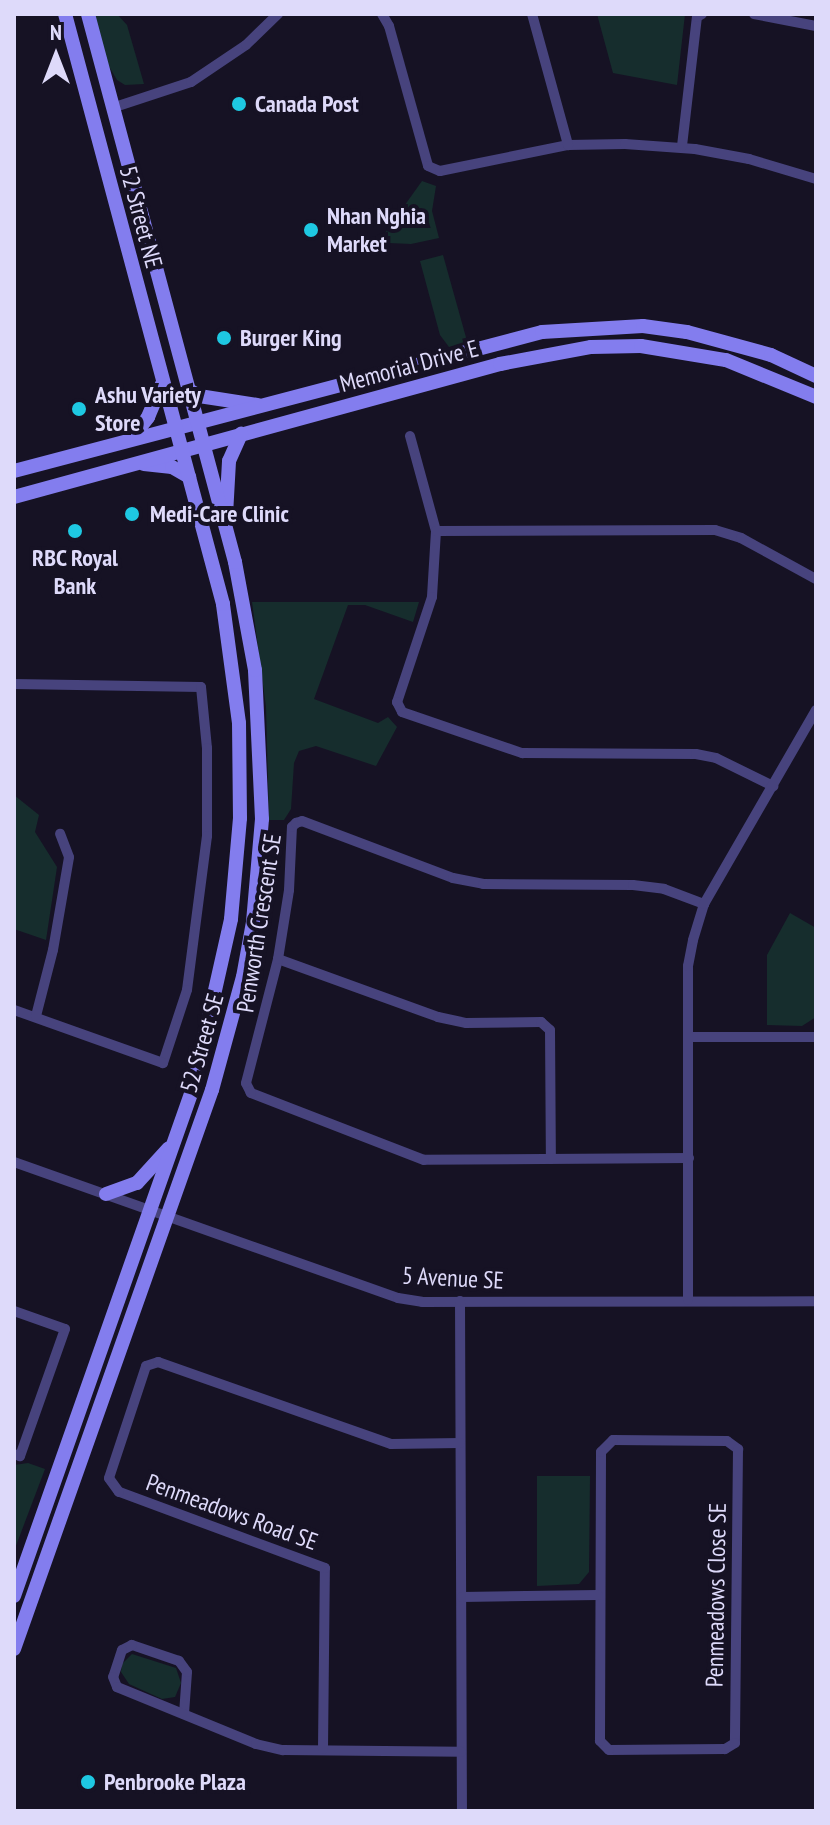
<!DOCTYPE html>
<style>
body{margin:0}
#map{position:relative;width:830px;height:1825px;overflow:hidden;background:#161224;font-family:"PT Sans Narrow",sans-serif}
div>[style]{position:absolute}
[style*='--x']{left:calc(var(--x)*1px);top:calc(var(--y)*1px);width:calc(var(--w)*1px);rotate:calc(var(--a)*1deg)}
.green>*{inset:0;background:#162d2d}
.street>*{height:10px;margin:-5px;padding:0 5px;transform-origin:5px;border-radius:5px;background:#47437d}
.secondary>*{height:14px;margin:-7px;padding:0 7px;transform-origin:7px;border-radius:7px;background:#837dee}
.dots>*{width:22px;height:22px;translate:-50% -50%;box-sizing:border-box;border:4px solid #161224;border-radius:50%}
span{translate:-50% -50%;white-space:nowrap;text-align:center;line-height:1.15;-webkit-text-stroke:8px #161224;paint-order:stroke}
.poi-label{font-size:24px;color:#dedafa;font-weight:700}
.left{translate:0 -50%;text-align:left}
.street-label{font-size:24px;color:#dedafa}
.frame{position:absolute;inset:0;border:16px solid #dedafa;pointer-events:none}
.north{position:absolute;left:16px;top:16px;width:80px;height:80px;-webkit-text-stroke:6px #161224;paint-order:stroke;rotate:0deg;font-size:22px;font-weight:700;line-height:32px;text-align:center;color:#dedafa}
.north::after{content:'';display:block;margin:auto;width:28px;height:36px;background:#dedafa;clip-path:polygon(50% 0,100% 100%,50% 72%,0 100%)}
</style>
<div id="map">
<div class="green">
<div style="clip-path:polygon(94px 14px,117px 14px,127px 25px,144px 84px,125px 85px,117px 80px,107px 63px)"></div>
<div style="clip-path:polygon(597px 14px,685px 14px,677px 85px,613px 73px)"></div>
<div style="clip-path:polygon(422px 181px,436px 186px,432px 211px,439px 238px,411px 244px,389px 243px,382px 237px)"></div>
<div style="clip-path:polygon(443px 255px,467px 341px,449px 347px,440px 335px,420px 261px)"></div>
<div style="clip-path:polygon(252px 602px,419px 602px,413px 622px,365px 605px,348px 605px,314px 699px,378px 723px,388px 717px,397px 727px,376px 766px,316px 746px,299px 751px,294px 763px,291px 809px,284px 820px,269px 820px,266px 707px)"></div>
<div style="clip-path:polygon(14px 795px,39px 815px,35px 832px,57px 867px,46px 940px,14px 929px)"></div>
<div style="clip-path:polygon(790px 913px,816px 928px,816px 1017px,802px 1026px,767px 1025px,767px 955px)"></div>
<div style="clip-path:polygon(28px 1463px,45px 1469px,14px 1551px,14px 1465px)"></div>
<div style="clip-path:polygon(537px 1476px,590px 1476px,589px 1572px,579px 1584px,537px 1586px)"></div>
<div style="clip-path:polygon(132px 1654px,176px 1668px,181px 1683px,175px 1697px,162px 1699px,129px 1684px,121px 1672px,122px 1664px)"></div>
</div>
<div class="street">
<div style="--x:382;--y:14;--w:14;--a:60"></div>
<div style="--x:389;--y:26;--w:145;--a:74.4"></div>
<div style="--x:428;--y:166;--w:13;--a:23"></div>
<div style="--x:440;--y:171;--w:131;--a:-11.5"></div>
<div style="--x:568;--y:145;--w:57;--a:-1"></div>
<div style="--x:625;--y:144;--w:70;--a:4.1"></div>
<div style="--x:695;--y:149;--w:55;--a:10.5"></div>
<div style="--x:749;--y:159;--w:70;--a:16.6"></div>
<div style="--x:532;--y:14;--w:136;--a:74.6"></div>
<div style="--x:754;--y:14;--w:63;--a:11"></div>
<div style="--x:115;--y:107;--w:80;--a:-18.2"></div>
<div style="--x:191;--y:82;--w:66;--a:-33.9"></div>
<div style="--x:246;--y:45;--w:45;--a:-44.1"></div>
<div style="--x:682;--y:146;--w:130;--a:-83.4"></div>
<div style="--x:697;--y:17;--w:6;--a:-31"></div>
<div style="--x:410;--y:436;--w:98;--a:74.7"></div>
<div style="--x:436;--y:531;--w:66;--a:93.5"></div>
<div style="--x:432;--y:597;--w:111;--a:108.4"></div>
<div style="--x:397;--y:702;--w:11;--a:63"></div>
<div style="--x:402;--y:712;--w:127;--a:18.9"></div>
<div style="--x:522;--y:753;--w:174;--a:0.3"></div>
<div style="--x:696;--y:754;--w:20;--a:11"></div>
<div style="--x:716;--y:758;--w:64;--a:26.2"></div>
<div style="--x:436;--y:531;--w:279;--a:-0.2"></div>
<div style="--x:715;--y:530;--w:27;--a:17"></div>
<div style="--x:741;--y:538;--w:85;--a:28.7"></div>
<div style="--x:14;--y:684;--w:187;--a:0.9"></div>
<div style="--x:201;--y:687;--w:61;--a:84.4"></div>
<div style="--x:207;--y:748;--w:88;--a:90"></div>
<div style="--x:207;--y:836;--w:155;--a:97.4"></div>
<div style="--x:187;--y:990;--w:77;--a:108.2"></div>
<div style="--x:163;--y:1063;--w:158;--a:-160.4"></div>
<div style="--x:278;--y:959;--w:170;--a:19.9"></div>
<div style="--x:438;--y:1017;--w:29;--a:12"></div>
<div style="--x:466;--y:1023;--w:75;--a:-0.8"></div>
<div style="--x:541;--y:1022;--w:12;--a:42"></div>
<div style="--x:550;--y:1030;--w:129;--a:89.6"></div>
<div style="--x:36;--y:1016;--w:68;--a:-75.6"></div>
<div style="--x:53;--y:950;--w:94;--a:-80.2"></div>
<div style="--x:69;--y:857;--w:25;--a:-111"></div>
<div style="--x:688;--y:1037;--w:128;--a:0"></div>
<div style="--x:689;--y:1158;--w:265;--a:179.6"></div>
<div style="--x:424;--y:1160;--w:186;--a:-158.8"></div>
<div style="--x:251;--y:1093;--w:11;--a:-117"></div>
<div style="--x:246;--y:1083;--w:128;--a:-75.5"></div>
<div style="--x:278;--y:959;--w:70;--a:-80.9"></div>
<div style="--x:289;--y:890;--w:63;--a:-87.3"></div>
<div style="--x:292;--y:827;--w:6;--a:-45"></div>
<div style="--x:296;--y:823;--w:6;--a:-18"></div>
<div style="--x:302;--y:821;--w:161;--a:20.7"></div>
<div style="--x:453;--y:878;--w:31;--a:11"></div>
<div style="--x:483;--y:884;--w:150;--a:0.4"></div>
<div style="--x:633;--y:885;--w:31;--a:7"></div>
<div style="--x:664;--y:889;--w:43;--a:20.6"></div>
<div style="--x:14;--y:1162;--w:407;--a:19.5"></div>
<div style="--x:398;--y:1298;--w:24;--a:9"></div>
<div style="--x:422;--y:1302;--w:394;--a:-0.1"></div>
<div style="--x:688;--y:1300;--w:334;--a:-90"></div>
<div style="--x:688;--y:966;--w:26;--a:-79"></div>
<div style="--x:693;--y:940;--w:38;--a:-73"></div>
<div style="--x:704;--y:904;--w:224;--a:-60"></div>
<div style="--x:460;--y:1301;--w:510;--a:89.78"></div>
<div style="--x:14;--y:1311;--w:54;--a:19.4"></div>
<div style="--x:65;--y:1329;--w:135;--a:109.5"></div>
<div style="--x:20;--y:1456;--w:6;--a:-162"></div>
<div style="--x:613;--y:1440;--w:114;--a:0.5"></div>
<div style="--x:727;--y:1441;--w:14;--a:36"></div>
<div style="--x:738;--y:1449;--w:294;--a:90.6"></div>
<div style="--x:735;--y:1743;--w:12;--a:149"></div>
<div style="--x:725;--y:1749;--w:116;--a:179.5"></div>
<div style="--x:609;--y:1750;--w:13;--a:-135"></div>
<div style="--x:600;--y:1741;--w:289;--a:-89.8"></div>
<div style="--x:601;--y:1452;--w:17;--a:-45"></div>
<div style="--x:462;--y:1597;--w:136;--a:-0.8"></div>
<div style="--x:184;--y:1714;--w:42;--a:-85.9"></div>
<div style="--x:187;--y:1672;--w:14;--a:-126"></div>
<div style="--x:179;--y:1661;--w:50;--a:-161.2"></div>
<div style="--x:132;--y:1645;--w:11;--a:153"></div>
<div style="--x:122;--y:1650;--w:28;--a:108"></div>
<div style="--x:113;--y:1677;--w:11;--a:68"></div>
<div style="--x:117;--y:1687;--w:150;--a:22.3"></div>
<div style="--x:256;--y:1744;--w:28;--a:13"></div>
<div style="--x:283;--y:1750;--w:178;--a:0.6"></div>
<div style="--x:323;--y:1749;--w:181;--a:-89.4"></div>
<div style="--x:325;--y:1568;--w:220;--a:-159.7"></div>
<div style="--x:119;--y:1492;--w:17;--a:-126"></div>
<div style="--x:109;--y:1478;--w:118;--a:-71.7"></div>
<div style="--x:146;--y:1366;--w:13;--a:-18"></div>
<div style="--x:158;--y:1362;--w:247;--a:19.4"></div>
<div style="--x:391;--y:1444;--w:69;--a:-0.8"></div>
</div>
<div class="secondary">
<div style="--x:189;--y:390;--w:12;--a:31"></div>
<div style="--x:199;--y:396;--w:60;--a:8.7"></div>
<div style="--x:131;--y:439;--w:28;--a:-52"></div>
<div style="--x:148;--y:417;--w:36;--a:-67"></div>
<div style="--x:144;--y:464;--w:28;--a:6"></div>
<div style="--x:172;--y:467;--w:20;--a:30"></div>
<div style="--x:14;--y:471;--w:546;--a:-14.75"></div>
<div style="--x:542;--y:332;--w:101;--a:-3.4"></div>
<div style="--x:643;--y:326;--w:44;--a:7.8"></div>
<div style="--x:687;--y:332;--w:87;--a:15.3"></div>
<div style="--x:771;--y:355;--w:50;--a:25"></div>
<div style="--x:14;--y:497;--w:504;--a:-15.3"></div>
<div style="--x:500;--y:364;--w:93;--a:-10.6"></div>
<div style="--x:591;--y:347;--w:50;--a:-1.1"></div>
<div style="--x:641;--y:346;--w:86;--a:9.4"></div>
<div style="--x:726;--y:360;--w:97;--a:22.3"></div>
<div style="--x:226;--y:515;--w:54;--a:-86.8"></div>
<div style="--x:229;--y:461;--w:30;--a:-66"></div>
<div style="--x:106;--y:1194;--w:33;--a:-20"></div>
<div style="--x:137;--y:1183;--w:47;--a:-47.6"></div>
<div style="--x:14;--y:1596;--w:539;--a:-70.59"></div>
<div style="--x:193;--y:1088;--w:173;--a:-77.3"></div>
<div style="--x:231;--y:919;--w:101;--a:-84.9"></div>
<div style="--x:240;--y:818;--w:95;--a:-90.6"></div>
<div style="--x:239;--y:723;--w:120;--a:-97.7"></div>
<div style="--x:223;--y:604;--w:611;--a:-104.99"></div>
<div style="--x:14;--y:1649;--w:593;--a:-70.5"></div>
<div style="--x:212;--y:1090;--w:117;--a:-74.7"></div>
<div style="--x:243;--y:977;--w:56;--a:-79.7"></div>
<div style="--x:253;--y:922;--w:103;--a:-85"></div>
<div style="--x:262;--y:819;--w:149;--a:-92.7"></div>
<div style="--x:255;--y:670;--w:110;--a:-100.5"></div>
<div style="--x:235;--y:562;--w:567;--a:-105.02"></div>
</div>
<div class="dots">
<div style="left:239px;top:104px;background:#1ec8e2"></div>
<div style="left:311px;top:230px;background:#1ec8e2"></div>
<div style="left:224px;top:338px;background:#1ec8e2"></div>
<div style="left:79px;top:409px;background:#1ec8e2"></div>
<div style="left:132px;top:514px;background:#1ec8e2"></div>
<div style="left:75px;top:531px;background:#1ec8e2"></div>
<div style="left:88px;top:1782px;background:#1ec8e2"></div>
</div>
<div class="poi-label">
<span class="left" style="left:255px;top:104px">Canada Post</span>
<span class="left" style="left:327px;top:230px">Nhan Nghia<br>Market</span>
<span class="left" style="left:240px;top:338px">Burger King</span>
<span class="left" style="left:95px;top:409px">Ashu Variety<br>Store</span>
<span class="left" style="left:150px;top:514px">Medi-Care Clinic</span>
<span style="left:75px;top:572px">RBC Royal<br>Bank</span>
<span class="left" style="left:104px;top:1782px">Penbrooke Plaza</span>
</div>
<div class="street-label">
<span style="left:141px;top:217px;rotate:75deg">52 Street NE</span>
<span style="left:409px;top:366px;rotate:-15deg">Memorial Drive E</span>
<span style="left:259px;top:923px;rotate:-81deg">Penworth Crescent SE</span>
<span style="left:202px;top:1043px;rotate:-74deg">52 Street SE</span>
<span style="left:453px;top:1278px;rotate:3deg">5 Avenue SE</span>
<span style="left:232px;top:1512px;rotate:20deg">Penmeadows Road SE</span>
<span style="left:716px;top:1595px;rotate:-89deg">Penmeadows Close SE</span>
</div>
<div class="frame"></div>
<div class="north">N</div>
</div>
